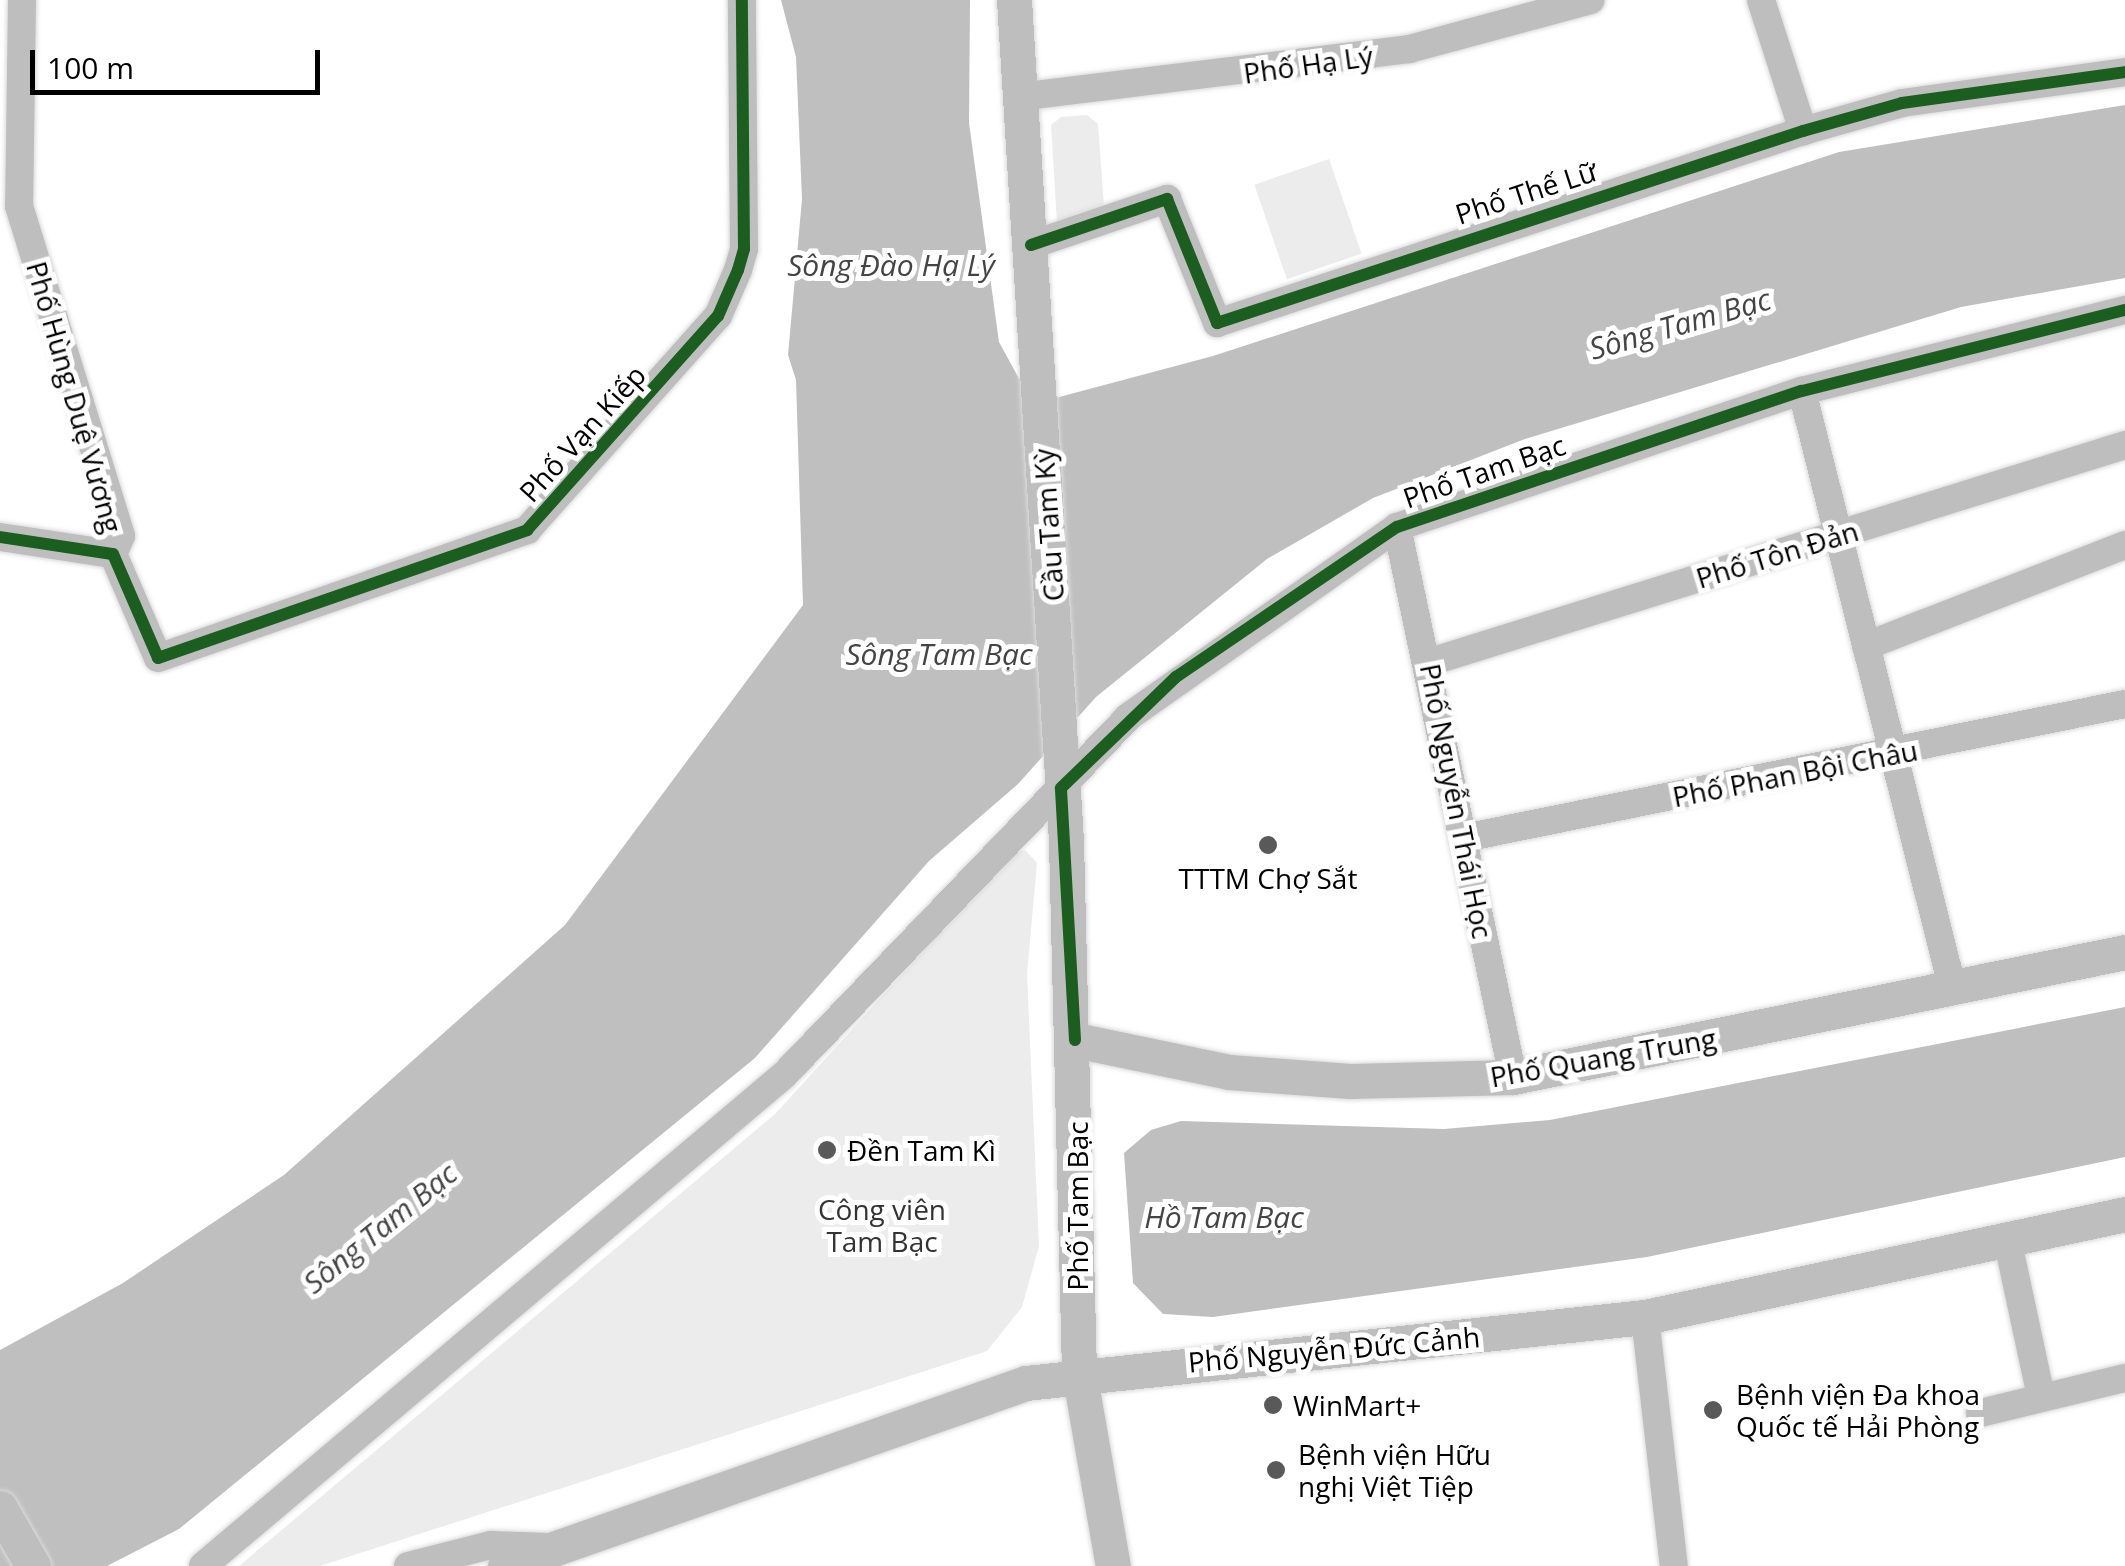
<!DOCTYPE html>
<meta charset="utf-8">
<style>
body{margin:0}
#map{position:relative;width:2125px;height:1566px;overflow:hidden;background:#fff;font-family:"Open Sans",sans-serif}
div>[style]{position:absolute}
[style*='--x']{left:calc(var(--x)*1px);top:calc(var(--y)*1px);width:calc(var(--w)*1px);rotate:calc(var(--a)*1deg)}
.green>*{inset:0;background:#ececec;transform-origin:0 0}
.water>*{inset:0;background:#bfbfbf}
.roads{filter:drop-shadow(0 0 2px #dbdbdb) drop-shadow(0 0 2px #dbdbdb)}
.minor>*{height:28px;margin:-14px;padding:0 14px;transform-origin:14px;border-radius:14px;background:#bebebe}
.major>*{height:35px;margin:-17.5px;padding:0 17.5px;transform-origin:17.5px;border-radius:17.5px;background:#bebebe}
.cycleway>*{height:12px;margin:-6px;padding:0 6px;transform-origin:6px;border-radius:6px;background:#1b5e20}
.dots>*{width:28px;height:28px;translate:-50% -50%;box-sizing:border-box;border:5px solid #fff;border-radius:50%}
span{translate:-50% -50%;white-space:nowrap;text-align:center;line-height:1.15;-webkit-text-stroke:10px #fff;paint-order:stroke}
.street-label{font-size:28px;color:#000}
.poi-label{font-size:28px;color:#000}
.left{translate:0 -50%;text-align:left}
.park-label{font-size:28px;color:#333}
.water-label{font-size:30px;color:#444;font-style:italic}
.scale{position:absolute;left:30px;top:50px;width:290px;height:45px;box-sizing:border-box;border:5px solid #000;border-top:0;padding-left:12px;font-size:30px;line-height:35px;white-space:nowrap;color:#000;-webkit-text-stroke:8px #fff;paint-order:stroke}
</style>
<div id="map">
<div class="green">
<div style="clip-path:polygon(1061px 117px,1087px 115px,1098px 124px,1104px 206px,1057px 223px,1051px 125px)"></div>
<div style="left:1329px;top:159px;width:100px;height:79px;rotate:71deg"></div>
<div style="clip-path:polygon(1025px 850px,1037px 863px,1027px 974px,1039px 1246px,1022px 1307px,987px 1351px,320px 1566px,239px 1566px,775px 1114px,1012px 854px)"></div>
</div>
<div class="water">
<div style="clip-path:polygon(781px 0,970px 0,969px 123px,999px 342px,1033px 404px,1213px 356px,1839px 152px,2125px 105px,2125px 278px,1961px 307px,1525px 439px,1373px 498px,1267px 559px,1096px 697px,1018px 784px,929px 861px,755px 1058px,179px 1529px,107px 1566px,0 1566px,0 1350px,123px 1283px,284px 1175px,565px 925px,803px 605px,796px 380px,788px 355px,802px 199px,796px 57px)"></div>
<div style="clip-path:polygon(2125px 1007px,2125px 1157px,1647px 1257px,1213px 1317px,1163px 1314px,1133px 1283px,1124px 1153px,1151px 1130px,1181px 1121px,1444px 1129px,1550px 1120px)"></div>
</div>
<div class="roads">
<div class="minor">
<div style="--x:22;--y:0;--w:206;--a:90.8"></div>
<div style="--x:19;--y:206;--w:345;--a:72.8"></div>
<div style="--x:121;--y:536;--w:20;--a:114"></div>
<div style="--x:1761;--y:0;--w:138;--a:72.2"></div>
<div style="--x:1019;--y:97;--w:393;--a:-7"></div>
<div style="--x:1409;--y:49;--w:188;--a:-15.1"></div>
<div style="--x:1031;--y:245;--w:144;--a:-18.7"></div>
<div style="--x:1167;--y:199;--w:134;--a:68"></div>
<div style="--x:1217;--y:323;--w:617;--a:-18.14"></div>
<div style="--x:1803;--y:131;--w:103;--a:-15.8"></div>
<div style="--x:1902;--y:103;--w:225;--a:-7.9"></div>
<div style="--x:1802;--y:391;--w:618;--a:75.85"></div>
<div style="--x:1397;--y:527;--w:562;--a:78.09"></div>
<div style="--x:0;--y:537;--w:114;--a:8.6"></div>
<div style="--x:113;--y:554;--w:113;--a:66.6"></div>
<div style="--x:158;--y:658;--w:391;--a:-19.1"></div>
<div style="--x:527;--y:530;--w:287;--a:-48.3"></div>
<div style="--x:718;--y:316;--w:50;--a:-66.5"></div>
<div style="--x:738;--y:270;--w:22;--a:-74"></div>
<div style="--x:744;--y:249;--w:249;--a:-90.5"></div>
<div style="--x:1866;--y:646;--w:278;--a:-21.3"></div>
<div style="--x:1430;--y:662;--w:728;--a:-17.34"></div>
<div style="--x:1464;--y:838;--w:674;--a:-11.46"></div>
<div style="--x:2007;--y:1238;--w:163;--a:77.9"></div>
<div style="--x:1645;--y:1317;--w:251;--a:83.4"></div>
<div style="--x:1980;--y:1413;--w:149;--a:-13.6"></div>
<div style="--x:203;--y:1566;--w:761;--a:-40.2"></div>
<div style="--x:784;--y:1075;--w:496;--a:-46.1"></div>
<div style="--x:1128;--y:717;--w:329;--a:-35.2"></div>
<div style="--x:1397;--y:527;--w:427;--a:-18.6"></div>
<div style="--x:1802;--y:391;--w:333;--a:-14.1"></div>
<div style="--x:408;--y:1566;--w:86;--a:-14.2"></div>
<div style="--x:491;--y:1545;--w:58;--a:2"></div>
</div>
<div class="major">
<div style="--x:1014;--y:0;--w:843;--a:86.46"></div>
<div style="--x:1066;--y:841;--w:531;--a:88.6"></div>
<div style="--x:1079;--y:1372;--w:197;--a:80.1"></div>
<div style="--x:1075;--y:1040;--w:157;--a:11.7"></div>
<div style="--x:1229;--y:1072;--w:121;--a:4.3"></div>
<div style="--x:1350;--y:1081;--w:163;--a:-1.4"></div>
<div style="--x:1513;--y:1077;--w:625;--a:-11.54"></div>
<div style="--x:0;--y:1508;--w:67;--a:60.4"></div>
<div style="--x:505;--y:1566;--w:552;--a:-19.35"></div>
<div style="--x:1026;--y:1383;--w:623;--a:-6.09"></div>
<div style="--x:1645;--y:1317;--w:491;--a:-12.1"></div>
</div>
</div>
<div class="cycleway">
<div style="--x:1031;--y:245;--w:144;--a:-18.7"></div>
<div style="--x:1167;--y:199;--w:134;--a:68"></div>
<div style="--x:1217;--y:323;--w:617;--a:-18.14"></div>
<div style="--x:1803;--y:131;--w:103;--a:-15.8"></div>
<div style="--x:1902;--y:103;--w:225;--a:-7.9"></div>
<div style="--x:0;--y:537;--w:114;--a:8.6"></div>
<div style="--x:113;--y:554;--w:113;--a:66.6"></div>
<div style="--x:158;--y:658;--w:391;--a:-19.1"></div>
<div style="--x:527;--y:530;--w:287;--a:-48.3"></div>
<div style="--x:718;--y:316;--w:50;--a:-66.5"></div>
<div style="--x:738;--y:270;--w:22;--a:-74"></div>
<div style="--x:744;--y:249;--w:249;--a:-90.5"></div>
<div style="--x:1075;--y:1040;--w:252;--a:-93.2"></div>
<div style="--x:1061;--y:788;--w:160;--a:-44"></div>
<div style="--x:1176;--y:677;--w:267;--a:-34.2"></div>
<div style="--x:1397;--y:527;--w:427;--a:-18.6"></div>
<div style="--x:1802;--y:391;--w:333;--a:-14.1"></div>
</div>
<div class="dots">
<div style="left:1268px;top:845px;background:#595959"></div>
<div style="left:827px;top:1150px;background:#595959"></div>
<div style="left:1273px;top:1405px;background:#595959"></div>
<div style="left:1713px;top:1410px;background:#595959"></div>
<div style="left:1276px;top:1470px;background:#595959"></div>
</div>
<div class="street-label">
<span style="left:1308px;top:64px;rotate:-8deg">Phố Hạ Lý</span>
<span style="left:1526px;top:192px;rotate:-18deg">Phố Thế Lữ</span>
<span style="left:75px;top:397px;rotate:74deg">Phố Hùng Duệ Vương</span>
<span style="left:582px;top:433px;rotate:-48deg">Phố Vạn Kiếp</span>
<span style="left:1484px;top:471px;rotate:-19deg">Phố Tam Bạc</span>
<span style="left:1048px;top:525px;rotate:-94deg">Cầu Tam Kỳ</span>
<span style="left:1777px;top:554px;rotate:-17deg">Phố Tôn Đản</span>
<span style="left:1795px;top:773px;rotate:-11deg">Phố Phan Bội Châu</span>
<span style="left:1457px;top:801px;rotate:79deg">Phố Nguyễn Thái Học</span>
<span style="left:1603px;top:1057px;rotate:-10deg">Phố Quang Trung</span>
<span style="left:1077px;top:1206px;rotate:-90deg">Phố Tam Bạc</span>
<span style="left:1334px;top:1349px;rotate:-5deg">Phố Nguyễn Đức Cảnh</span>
</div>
<div class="poi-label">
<span style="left:1268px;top:878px">TTTM Chợ Sắt</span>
<span class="left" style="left:847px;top:1150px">Đền Tam Kì</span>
<span class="left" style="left:1736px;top:1410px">Bệnh viện Đa khoa<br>Quốc tế Hải Phòng</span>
<span class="left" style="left:1293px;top:1405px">WinMart+</span>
<span class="left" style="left:1298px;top:1470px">Bệnh viện Hữu<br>nghị Việt Tiệp</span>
</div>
<div class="park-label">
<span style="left:882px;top:1225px">Công viên<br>Tam Bạc</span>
</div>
<div class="water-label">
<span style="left:891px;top:265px">Sông Đào Hạ Lý</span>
<span style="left:1680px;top:324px;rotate:-16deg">Sông Tam Bạc</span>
<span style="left:939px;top:654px">Sông Tam Bạc</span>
<span style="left:1224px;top:1217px">Hồ Tam Bạc</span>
<span style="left:380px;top:1228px;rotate:-39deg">Sông Tam Bạc</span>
</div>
<div class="scale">100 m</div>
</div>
